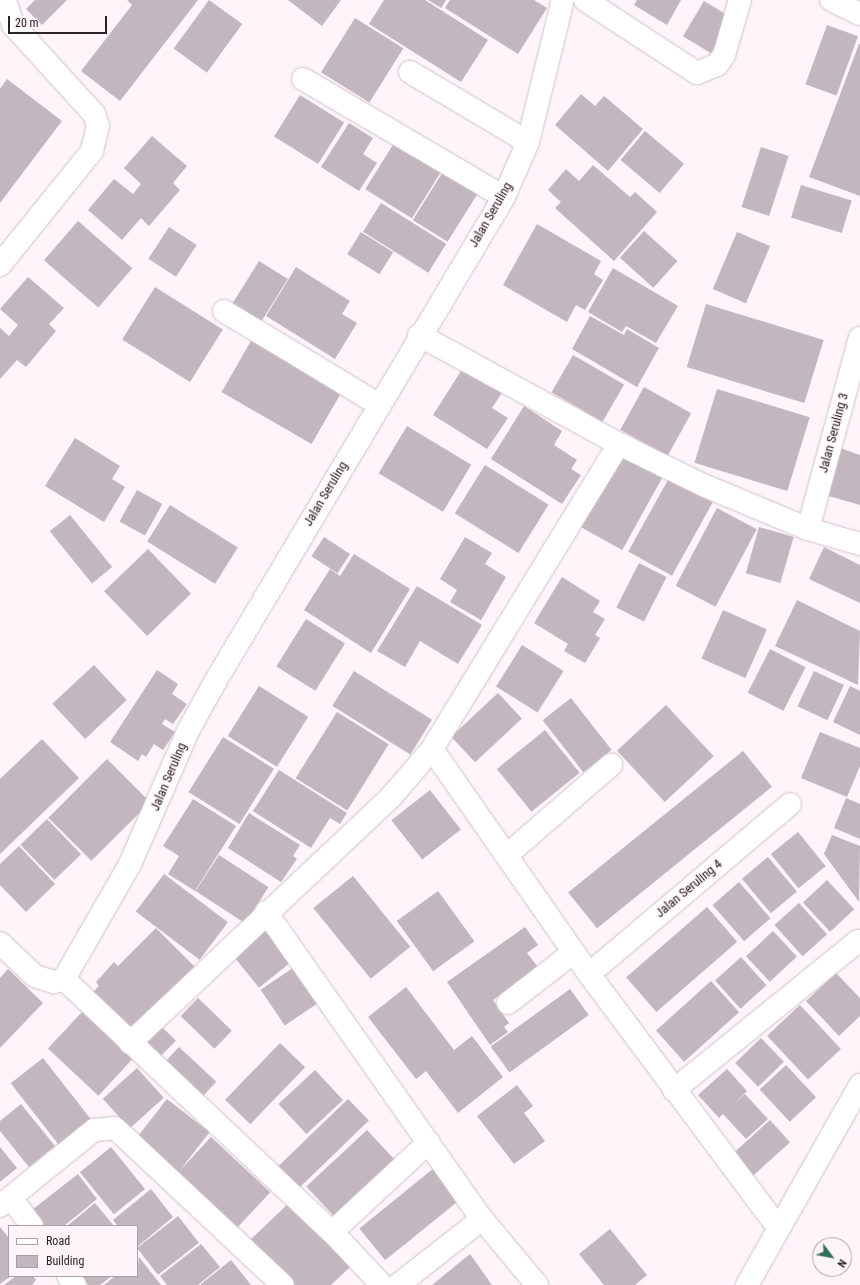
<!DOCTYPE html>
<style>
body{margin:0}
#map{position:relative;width:860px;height:1285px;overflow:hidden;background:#fef4fa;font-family:"Roboto Condensed",sans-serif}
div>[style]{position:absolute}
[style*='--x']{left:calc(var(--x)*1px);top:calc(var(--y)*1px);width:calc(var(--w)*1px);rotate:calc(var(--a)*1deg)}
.building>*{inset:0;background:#c3b6be;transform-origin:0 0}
.roads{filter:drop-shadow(0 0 1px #cfc2ca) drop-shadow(0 0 1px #cfc2ca)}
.minor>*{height:22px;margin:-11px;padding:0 11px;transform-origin:11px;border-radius:11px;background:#fff}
span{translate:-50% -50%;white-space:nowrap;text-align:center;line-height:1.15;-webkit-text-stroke:3px #fef4fa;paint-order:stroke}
.street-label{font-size:13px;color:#292427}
.legend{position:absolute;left:8px;top:1225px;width:130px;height:52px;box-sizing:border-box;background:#fef4fa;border:1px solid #a9a1a6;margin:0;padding:5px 7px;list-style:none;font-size:12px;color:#292427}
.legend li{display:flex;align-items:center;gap:8px;height:20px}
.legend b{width:20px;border:1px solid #a9a1a6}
.north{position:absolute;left:812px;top:1237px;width:40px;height:40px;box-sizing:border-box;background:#fef4fa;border:1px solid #a9a1a6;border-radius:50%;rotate:122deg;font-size:11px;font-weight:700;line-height:16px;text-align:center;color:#292427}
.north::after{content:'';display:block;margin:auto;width:14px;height:18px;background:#356f58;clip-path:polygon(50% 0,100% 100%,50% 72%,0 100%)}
.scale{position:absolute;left:8px;top:16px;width:99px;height:18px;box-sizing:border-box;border:2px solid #292427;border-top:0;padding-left:5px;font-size:12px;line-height:14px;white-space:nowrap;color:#292427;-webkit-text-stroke:3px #fef4fa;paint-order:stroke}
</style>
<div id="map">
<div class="building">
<div style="clip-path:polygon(35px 0,67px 0,42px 25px,26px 9px)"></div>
<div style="clip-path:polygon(127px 0,198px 0,120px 101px,81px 71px,132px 5px)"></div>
<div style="left:209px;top:0;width:41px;height:60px;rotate:36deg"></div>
<div style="clip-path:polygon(288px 0,341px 0,322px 26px)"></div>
<div style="clip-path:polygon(384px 0,425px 0,488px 40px,461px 82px,369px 24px)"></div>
<div style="clip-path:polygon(428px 0,446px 0,441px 8px)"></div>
<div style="clip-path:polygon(450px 0,534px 0,547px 8px,518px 54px,445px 8px)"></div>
<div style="clip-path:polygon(637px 0,681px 0,667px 25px,634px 5px)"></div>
<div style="left:704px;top:1px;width:33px;height:41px;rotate:31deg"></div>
<div style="left:355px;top:18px;width:57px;height:64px;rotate:32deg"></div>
<div style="left:827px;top:25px;width:33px;height:63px;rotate:20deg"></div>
<div style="clip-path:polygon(859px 44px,860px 44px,860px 196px,809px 177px)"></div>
<div style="clip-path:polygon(7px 79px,62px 121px,0 203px,0 89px)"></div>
<div style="clip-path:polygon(581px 94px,595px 106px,604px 96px,643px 129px,608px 171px,555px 125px)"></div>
<div style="left:300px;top:95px;width:52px;height:49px;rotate:32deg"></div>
<div style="clip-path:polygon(349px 123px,373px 138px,363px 154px,377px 163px,359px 191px,321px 167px)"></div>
<div style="left:645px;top:131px;width:51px;height:38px;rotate:40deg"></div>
<div style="clip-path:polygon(152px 136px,187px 166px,173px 183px,180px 190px,149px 226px,141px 218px,122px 240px,88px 210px,114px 179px,133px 194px,141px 184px,124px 168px)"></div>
<div style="left:396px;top:140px;width:55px;height:58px;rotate:32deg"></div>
<div style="left:761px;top:147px;width:29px;height:63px;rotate:18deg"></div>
<div style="clip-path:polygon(593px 165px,630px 197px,635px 192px,657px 212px,614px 261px,555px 208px,561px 202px,548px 190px,566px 169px,579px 181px)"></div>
<div style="left:444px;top:170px;width:41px;height:59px;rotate:32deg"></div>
<div style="left:801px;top:185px;width:53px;height:34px;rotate:17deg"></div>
<div style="left:381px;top:203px;width:77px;height:34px;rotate:32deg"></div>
<div style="left:78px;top:221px;width:72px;height:52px;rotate:41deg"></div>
<div style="clip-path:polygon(537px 224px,601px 261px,594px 274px,603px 280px,585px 310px,576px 305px,567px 322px,503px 285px)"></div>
<div style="left:169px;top:227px;width:33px;height:38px;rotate:33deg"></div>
<div style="left:644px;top:231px;width:45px;height:36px;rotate:42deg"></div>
<div style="left:361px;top:232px;width:38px;height:26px;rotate:32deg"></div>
<div style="left:737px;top:232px;width:36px;height:62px;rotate:23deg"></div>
<div style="left:259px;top:261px;width:34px;height:53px;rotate:32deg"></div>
<div style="clip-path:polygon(296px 267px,350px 301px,342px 314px,357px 323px,335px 359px,266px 316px)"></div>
<div style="clip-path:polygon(613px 268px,678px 306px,656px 343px,626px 326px,622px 332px,588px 312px)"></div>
<div style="clip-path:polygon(28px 277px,64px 308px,49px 324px,56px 331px,26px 367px,17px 360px,0 379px,0 328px,9px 336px,18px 325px,0 309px)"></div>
<div style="left:155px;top:287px;width:80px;height:62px;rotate:32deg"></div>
<div style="left:706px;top:304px;width:123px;height:66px;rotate:17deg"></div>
<div style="clip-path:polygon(590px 316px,624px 335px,627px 329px,659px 348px,637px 387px,572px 349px)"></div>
<div style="left:251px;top:341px;width:104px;height:59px;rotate:30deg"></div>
<div style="left:573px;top:355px;width:59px;height:43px;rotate:30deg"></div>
<div style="clip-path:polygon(466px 363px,505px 388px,492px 408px,508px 418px,487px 449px,433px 415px)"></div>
<div style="left:644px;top:387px;width:54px;height:49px;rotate:29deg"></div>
<div style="left:717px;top:389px;width:97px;height:77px;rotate:17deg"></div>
<div style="clip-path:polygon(524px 406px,562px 431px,554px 445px,577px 460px,571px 469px,581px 475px,562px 504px,491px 459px)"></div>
<div style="left:407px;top:426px;width:75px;height:55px;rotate:31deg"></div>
<div style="clip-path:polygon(75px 438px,120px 466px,112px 479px,125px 487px,104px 522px,45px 486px)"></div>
<div style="clip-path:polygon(840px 448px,860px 455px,860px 505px,825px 495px)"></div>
<div style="left:620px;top:455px;width:48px;height:82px;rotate:29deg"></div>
<div style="left:485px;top:465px;width:75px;height:57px;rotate:32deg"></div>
<div style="left:669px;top:478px;width:50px;height:84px;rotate:29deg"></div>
<div style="left:137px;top:490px;width:29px;height:36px;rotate:29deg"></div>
<div style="left:170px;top:505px;width:80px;height:43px;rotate:32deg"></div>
<div style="left:717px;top:508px;width:45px;height:88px;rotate:28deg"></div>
<div style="left:70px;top:515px;width:67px;height:26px;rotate:51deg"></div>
<div style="left:759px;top:527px;width:36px;height:48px;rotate:16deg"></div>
<div style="left:324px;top:537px;width:31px;height:23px;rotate:33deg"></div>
<div style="clip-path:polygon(465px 537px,492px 553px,485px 564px,506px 577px,481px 620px,450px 602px,457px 590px,440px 579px)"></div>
<div style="clip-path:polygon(824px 547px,860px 565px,860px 603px,809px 579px)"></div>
<div style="left:148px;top:549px;width:62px;height:61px;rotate:46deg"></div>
<div style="clip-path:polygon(354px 554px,410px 589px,371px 653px,304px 610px,330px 569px,340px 576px)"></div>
<div style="left:639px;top:563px;width:31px;height:50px;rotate:27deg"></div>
<div style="clip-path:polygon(562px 577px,600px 601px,593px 612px,605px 619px,595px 635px,600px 638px,585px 663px,564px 651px,568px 644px,534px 623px)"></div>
<div style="clip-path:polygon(417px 586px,482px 625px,458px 664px,420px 641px,405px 667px,377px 651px)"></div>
<div style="clip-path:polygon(797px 600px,860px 631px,858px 685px,775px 646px)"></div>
<div style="left:723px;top:610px;width:48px;height:53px;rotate:24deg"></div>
<div style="left:306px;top:619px;width:46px;height:56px;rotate:32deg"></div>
<div style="left:522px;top:645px;width:49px;height:49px;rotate:32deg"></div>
<div style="left:770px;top:649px;width:40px;height:49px;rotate:27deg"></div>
<div style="left:94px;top:665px;width:48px;height:57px;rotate:47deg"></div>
<div style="clip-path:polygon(157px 670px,178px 684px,172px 694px,187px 704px,173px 724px,165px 719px,162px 724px,175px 732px,163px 750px,154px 744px,146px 757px,142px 754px,138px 761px,110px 742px)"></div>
<div style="left:354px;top:671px;width:92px;height:41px;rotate:32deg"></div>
<div style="left:814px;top:671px;width:33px;height:39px;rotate:25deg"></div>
<div style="left:259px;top:686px;width:58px;height:59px;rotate:32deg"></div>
<div style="clip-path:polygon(850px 686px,860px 691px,860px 735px,833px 722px)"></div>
<div style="left:498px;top:693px;width:35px;height:64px;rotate:47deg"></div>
<div style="left:571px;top:698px;width:66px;height:36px;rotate:52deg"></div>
<div style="left:666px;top:705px;width:70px;height:67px;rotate:47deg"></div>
<div style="left:337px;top:712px;width:61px;height:78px;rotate:32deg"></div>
<div style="left:545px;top:730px;width:55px;height:62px;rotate:51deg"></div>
<div style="clip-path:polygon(820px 732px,860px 748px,860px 766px,847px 797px,801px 778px)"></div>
<div style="left:223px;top:737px;width:60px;height:65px;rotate:32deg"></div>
<div style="clip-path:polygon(42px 739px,79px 778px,0 854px,0 779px)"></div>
<div style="left:743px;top:751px;width:46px;height:225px;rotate:51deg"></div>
<div style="left:107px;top:759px;width:61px;height:83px;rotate:45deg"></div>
<div style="clip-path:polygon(279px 770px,347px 813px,340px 824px,330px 818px,311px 848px,253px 811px)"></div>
<div style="left:430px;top:790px;width:50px;height:49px;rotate:52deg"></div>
<div style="clip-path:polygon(846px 798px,860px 804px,860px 839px,834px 828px)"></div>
<div style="clip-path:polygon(193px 799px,236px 826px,195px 891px,168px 874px,179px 856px,163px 846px)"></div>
<div style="clip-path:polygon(249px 813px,300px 845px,293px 856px,297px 859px,281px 882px,228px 848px)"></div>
<div style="left:47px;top:819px;width:49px;height:37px;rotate:46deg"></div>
<div style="left:798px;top:832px;width:44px;height:35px;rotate:51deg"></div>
<div style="clip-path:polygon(832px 835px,860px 846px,859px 902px,824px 854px)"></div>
<div style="clip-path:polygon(19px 846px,55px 884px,26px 912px,0 885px,0 864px)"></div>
<div style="left:219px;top:855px;width:59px;height:43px;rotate:33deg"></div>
<div style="left:768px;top:857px;width:45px;height:34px;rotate:50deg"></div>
<div style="left:164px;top:874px;width:80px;height:47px;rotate:37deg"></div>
<div style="left:353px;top:876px;width:91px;height:51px;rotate:51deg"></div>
<div style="left:827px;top:880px;width:40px;height:33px;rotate:47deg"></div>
<div style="left:739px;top:882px;width:48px;height:35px;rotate:49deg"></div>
<div style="left:438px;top:891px;width:62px;height:51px;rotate:54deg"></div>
<div style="left:799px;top:903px;width:42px;height:33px;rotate:48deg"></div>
<div style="left:707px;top:907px;width:46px;height:107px;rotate:49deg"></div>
<div style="left:267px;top:926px;width:43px;height:45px;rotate:51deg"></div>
<div style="clip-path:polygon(525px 927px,538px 945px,527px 953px,538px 967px,493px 1000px,509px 1023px,504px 1027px,508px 1032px,490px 1045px,447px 982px)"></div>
<div style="clip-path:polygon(156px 928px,195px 967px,129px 1033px,90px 995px,99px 986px,96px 982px,114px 962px,118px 966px)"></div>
<div style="left:773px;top:931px;width:35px;height:37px;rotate:47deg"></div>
<div style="left:741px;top:957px;width:38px;height:35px;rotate:48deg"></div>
<div style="left:293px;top:968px;width:43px;height:39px;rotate:56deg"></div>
<div style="clip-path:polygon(8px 969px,43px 1003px,0 1048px,0 978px)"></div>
<div style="clip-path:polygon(836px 973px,860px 998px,860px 1016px,839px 1036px,806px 1001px)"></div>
<div style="left:711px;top:981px;width:42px;height:74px;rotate:48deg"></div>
<div style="clip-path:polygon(406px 987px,454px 1050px,472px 1036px,503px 1077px,458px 1113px,426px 1071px,416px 1079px,368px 1017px)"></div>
<div style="left:570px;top:989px;width:32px;height:98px;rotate:54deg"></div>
<div style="left:198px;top:998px;width:47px;height:25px;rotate:44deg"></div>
<div style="left:800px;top:1005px;width:60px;height:45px;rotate:47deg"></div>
<div style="left:82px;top:1012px;width:69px;height:50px;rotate:43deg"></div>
<div style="left:161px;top:1026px;width:21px;height:29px;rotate:45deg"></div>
<div style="left:761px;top:1038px;width:33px;height:36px;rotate:46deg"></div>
<div style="left:280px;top:1043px;width:35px;height:79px;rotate:44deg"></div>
<div style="left:179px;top:1047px;width:51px;height:27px;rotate:43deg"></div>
<div style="left:43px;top:1058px;width:79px;height:41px;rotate:52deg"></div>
<div style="left:786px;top:1065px;width:44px;height:36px;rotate:47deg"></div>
<div style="left:137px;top:1068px;width:40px;height:46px;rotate:48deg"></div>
<div style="clip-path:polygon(727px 1069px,747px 1091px,734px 1104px,745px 1094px,768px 1119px,746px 1139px,723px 1114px,719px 1118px,698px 1095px)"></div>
<div style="left:315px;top:1070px;width:41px;height:50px;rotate:47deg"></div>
<div style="clip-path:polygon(517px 1085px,533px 1106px,524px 1113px,545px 1141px,514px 1164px,477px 1116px)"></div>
<div style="left:167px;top:1099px;width:54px;height:52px;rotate:38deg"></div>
<div style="left:348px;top:1099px;width:30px;height:102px;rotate:46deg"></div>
<div style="clip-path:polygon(21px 1104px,55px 1146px,29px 1167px,0 1131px,0 1121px)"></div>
<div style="left:770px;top:1120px;width:30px;height:50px;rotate:48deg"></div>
<div style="left:367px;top:1130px;width:41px;height:83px;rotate:47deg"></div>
<div style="left:211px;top:1137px;width:81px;height:52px;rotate:43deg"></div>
<div style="clip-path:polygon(0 1147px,17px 1168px,0 1182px)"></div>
<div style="left:111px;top:1147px;width:54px;height:40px;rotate:51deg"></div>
<div style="left:434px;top:1168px;width:41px;height:96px;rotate:51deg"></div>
<div style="clip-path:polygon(78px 1174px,97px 1199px,64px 1226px,39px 1226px,28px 1213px)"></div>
<div style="clip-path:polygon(151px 1189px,173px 1217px,137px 1247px,137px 1226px,118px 1226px,113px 1220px)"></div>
<div style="clip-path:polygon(290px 1202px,350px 1267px,331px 1285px,293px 1285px,251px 1239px)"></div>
<div style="clip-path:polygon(95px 1203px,114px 1226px,67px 1226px)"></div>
<div style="left:178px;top:1216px;width:34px;height:52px;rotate:52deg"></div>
<div style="clip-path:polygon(0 1227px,9px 1238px,11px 1276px,0 1284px)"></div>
<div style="clip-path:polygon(610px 1229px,647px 1275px,635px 1285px,604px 1285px,579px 1254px)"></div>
<div style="clip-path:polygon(201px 1244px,220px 1267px,198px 1285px,167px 1285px,160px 1276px)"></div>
<div style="clip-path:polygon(470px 1254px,492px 1285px,432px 1285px)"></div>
<div style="clip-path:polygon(139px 1257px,161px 1285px,104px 1285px,115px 1276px,137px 1276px)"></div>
<div style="clip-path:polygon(231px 1260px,251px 1285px,200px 1285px)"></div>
<div style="clip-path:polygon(16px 1276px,33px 1276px,36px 1280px,32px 1285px,4px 1285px)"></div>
<div style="clip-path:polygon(81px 1276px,112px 1276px,100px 1285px,88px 1285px)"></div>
</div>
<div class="roads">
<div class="minor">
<div style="--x:585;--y:0;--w:134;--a:33.1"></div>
<div style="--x:697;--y:73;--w:22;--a:-22"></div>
<div style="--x:717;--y:65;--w:12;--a:-55"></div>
<div style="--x:724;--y:55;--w:57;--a:-73.8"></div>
<div style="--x:831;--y:0;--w:32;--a:26"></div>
<div style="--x:410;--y:72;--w:137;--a:30.7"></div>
<div style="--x:303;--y:79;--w:233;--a:30.4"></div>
<div style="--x:0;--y:265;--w:146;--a:-51.1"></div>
<div style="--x:92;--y:151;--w:26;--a:-77"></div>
<div style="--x:98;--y:126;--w:13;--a:-108"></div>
<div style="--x:94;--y:114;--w:120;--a:-132.3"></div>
<div style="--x:13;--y:25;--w:26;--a:-108"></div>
<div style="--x:224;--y:311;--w:181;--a:31.2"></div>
<div style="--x:419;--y:335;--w:228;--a:28.6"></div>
<div style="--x:808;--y:529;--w:198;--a:-74.8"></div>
<div style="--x:432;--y:749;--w:358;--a:-58.5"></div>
<div style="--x:619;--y:444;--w:93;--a:26"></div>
<div style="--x:703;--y:485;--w:114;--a:22.7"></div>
<div style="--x:808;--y:529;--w:54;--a:16.1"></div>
<div style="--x:507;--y:855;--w:138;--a:-40.9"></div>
<div style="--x:266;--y:912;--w:375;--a:54.9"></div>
<div style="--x:482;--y:1219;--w:86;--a:50.2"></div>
<div style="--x:0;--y:943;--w:48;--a:43.3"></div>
<div style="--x:35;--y:976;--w:20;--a:18"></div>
<div style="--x:54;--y:982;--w:10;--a:-17"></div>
<div style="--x:589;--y:974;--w:263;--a:-40.2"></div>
<div style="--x:64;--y:979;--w:133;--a:-60.1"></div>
<div style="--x:130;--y:864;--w:145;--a:-66.4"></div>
<div style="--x:188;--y:731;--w:56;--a:-61.1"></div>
<div style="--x:215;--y:682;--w:565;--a:-59.21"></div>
<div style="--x:504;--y:197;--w:60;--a:-66.4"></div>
<div style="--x:528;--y:142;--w:146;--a:-76.2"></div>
<div style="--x:64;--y:979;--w:369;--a:43.4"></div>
<div style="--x:508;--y:1003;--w:83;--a:-37.7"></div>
<div style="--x:130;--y:1043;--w:359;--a:-43.3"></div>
<div style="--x:391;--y:797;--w:63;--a:-49.5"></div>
<div style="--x:432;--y:749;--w:274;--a:55.1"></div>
<div style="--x:589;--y:974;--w:317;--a:53.3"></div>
<div style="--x:674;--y:1090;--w:237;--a:-39"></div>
<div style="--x:11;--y:1198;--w:35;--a:53"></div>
<div style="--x:0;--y:1206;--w:121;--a:-39"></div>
<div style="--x:94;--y:1130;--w:21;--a:-5"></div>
<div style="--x:115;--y:1128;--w:230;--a:43.1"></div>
<div style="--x:68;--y:1276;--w:11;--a:52"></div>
<div style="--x:382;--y:1285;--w:73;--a:-133.3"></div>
<div style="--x:332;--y:1232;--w:132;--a:-42.9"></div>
<div style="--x:398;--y:1285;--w:107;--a:-38.2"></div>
<div style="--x:747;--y:1285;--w:230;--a:-60.5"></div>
</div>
</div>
<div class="street-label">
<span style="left:491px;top:215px;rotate:-60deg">Jalan Seruling</span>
<span style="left:834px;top:433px;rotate:-75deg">Jalan Seruling 3</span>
<span style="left:326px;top:494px;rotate:-59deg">Jalan Seruling</span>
<span style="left:169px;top:777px;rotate:-67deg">Jalan Seruling</span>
<span style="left:689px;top:889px;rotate:-40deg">Jalan Seruling 4</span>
</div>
<ul class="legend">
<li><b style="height:5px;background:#fff"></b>Road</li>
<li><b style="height:11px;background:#c3b6be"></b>Building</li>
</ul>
<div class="north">N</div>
<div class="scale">20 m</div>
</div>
